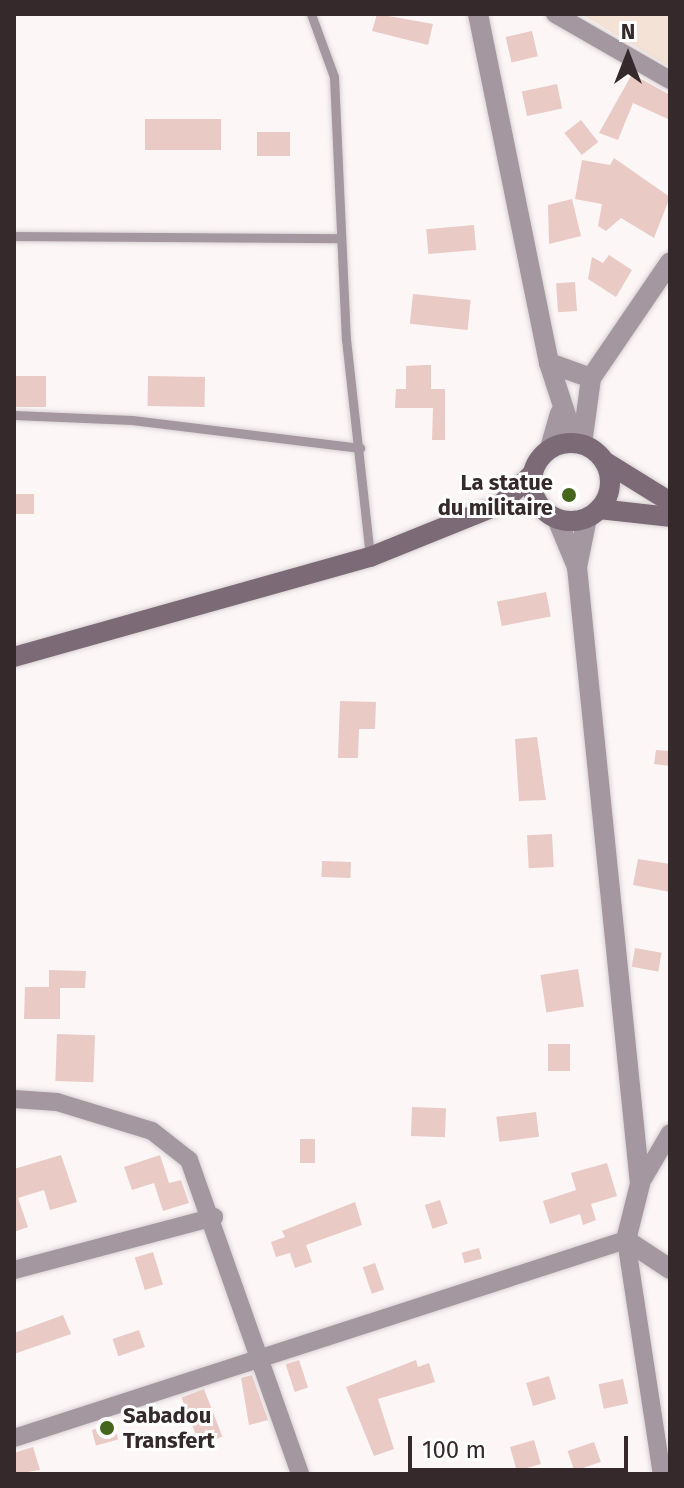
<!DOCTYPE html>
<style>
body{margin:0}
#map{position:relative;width:684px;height:1488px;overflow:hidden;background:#fcf6f7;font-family:"Fira Sans",sans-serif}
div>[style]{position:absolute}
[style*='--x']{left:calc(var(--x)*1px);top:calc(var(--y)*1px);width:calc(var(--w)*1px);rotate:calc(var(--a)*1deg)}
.green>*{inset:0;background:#f5e2d6}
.building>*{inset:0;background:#eacac5;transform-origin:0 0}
.roads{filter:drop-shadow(0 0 2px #d8d1d2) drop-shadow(0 0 2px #d8d1d2)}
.service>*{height:9px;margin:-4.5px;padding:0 4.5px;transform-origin:4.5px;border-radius:4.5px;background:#a497a0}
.minor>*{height:18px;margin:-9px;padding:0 9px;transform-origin:9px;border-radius:9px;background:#a497a0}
.tertiary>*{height:20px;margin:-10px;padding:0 10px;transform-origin:10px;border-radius:10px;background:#a497a0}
.secondary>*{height:20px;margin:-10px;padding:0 10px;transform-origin:10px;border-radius:10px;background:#7c6a77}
.secondary>.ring{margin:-10px;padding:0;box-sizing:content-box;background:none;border:20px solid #7c6a77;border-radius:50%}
.dots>*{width:22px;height:22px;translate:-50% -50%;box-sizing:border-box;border:4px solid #fff;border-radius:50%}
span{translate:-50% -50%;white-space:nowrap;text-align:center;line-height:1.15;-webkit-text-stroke:6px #fff;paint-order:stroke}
.poi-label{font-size:22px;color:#35292b;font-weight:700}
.right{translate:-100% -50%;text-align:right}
.left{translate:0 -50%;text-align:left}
.frame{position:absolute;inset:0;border:16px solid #35292b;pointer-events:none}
.north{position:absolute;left:588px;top:16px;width:80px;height:80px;-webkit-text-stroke:6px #fff;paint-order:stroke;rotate:0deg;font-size:22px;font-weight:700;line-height:32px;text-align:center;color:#35292b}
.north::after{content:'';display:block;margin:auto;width:28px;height:36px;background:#35292b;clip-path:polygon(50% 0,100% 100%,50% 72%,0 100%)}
.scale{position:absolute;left:408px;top:1436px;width:220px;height:36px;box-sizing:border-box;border:4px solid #35292b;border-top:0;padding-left:10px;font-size:24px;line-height:28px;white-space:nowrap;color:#35292b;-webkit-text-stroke:6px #fff;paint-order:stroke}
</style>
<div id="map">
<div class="green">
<div style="clip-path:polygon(581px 14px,670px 14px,670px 67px)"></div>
</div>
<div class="building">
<div style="clip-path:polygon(377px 14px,433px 24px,428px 45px,372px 31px)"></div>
<div style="left:532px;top:31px;width:26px;height:27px;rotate:77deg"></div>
<div style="clip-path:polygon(632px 74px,670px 95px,670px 120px,633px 103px,618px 140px,599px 133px)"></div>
<div style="left:557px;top:84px;width:25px;height:36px;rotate:78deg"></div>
<div style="left:145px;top:119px;width:76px;height:31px"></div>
<div style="left:581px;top:120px;width:28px;height:21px;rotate:52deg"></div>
<div style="left:257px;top:132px;width:33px;height:24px"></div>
<div style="clip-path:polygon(614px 158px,670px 197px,654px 238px,621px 218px,606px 231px,598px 226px,602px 204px,575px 199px,582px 160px,610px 165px)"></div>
<div style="clip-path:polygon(572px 199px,581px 236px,549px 244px,548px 205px)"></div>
<div style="left:474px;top:225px;width:25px;height:48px;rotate:85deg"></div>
<div style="clip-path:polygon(609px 255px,632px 270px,616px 297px,588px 279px,592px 257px,603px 263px)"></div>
<div style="left:575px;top:282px;width:29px;height:19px;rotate:86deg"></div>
<div style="left:413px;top:294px;width:58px;height:30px;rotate:6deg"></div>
<div style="clip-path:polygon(425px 365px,431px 365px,431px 389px,445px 389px,445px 440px,432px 440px,433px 408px,395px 408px,396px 389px,406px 389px,406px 366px)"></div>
<div style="left:14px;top:376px;width:32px;height:31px"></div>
<div style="left:148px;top:376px;width:57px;height:30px;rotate:1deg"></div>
<div style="left:14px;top:494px;width:20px;height:20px"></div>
<div style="left:546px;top:592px;width:25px;height:50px;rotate:79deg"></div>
<div style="clip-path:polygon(340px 701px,376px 702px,375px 729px,359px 729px,358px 758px,338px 758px)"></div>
<div style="clip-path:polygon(537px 737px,546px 800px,519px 801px,515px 739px)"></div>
<div style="clip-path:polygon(656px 750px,670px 751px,670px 766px,654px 764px)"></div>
<div style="left:552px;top:834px;width:33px;height:25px;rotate:87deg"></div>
<div style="clip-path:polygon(638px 859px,670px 864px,670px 892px,633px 885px)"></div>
<div style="left:322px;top:861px;width:29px;height:16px;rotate:2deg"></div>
<div style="left:635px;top:948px;width:27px;height:19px;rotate:10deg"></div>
<div style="left:578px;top:969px;width:38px;height:38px;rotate:81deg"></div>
<div style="clip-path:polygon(49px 970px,86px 971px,85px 988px,60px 988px,60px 1019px,24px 1019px,25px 987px,49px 987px)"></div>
<div style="left:57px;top:1034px;width:38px;height:47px;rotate:2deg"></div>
<div style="left:548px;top:1044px;width:22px;height:27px"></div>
<div style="left:412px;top:1107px;width:34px;height:29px;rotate:2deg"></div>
<div style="left:536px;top:1112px;width:25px;height:40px;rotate:83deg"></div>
<div style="left:300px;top:1139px;width:15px;height:24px"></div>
<div style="clip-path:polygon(61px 1155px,77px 1202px,50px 1210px,44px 1190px,18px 1198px,28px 1227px,14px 1232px,14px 1169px)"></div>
<div style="clip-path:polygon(160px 1155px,169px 1183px,181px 1180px,189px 1203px,163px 1211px,154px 1183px,132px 1190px,124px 1167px)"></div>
<div style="clip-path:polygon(607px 1163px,617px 1196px,591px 1204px,596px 1220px,583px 1225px,580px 1214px,550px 1224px,543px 1201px,576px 1190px,571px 1173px)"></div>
<div style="left:440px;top:1200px;width:25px;height:16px;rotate:72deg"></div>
<div style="clip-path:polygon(355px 1202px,362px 1225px,306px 1245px,312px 1262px,295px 1268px,290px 1253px,276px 1257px,271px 1242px,285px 1237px,282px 1231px)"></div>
<div style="left:479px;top:1248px;width:11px;height:18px;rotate:75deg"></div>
<div style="left:153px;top:1252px;width:34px;height:19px;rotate:73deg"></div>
<div style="left:375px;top:1263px;width:28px;height:13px;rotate:71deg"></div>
<div style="clip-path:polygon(63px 1315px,71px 1334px,14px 1354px,14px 1333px)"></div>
<div style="left:139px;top:1330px;width:18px;height:28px;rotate:71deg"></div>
<div style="left:299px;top:1360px;width:29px;height:14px;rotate:72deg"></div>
<div style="clip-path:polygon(416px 1360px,418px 1367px,429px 1363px,435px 1382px,378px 1399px,394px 1449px,374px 1456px,346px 1387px)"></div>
<div style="clip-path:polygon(252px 1375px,268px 1420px,249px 1425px,241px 1378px)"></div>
<div style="left:549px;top:1376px;width:24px;height:24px;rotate:73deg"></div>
<div style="left:623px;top:1379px;width:25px;height:25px;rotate:78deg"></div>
<div style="left:204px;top:1389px;width:51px;height:24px;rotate:69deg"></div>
<div style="left:114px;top:1424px;width:16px;height:23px;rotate:75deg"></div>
<div style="left:534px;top:1440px;width:25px;height:25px;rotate:74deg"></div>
<div style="left:594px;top:1442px;width:21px;height:28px;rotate:71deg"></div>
<div style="clip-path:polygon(33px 1447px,40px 1470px,14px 1474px,14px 1453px)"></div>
</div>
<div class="roads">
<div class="service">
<div style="--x:311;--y:14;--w:67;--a:69.9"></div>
<div style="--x:334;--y:77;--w:262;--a:87.4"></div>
<div style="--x:346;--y:339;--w:219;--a:83.7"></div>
<div style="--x:14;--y:236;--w:327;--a:0.4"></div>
<div style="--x:14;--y:415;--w:118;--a:2.4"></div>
<div style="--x:132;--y:420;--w:230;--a:7"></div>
</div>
<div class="minor">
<div style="--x:555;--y:14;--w:133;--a:29.9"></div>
<div style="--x:14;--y:1099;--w:43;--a:4"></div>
<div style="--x:57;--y:1102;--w:99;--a:17"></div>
<div style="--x:152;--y:1131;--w:47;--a:38.1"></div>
<div style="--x:189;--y:1160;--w:333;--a:70.5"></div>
<div style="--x:640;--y:1184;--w:59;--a:-59.5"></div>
<div style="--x:14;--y:1270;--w:207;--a:-14.8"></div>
<div style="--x:14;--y:1438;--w:643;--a:-17.93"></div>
<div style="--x:626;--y:1240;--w:237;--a:81.3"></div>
</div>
<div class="tertiary">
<div style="--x:478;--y:14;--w:356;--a:78.5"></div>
<div style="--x:549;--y:363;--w:84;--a:72"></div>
<div style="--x:549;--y:363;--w:45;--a:19.7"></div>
<div style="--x:582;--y:444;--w:67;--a:-82.2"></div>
<div style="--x:591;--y:378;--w:140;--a:-55.7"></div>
<div style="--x:550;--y:448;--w:36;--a:-74"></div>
<div style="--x:557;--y:519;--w:52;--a:67.4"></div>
<div style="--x:577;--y:567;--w:620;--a:84.17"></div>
<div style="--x:640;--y:1184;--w:58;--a:104"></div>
<div style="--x:626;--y:1240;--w:53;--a:33.4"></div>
<div style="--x:577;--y:567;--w:50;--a:-78.5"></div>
</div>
<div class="secondary">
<div class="ring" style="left:532px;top:443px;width:58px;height:58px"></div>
<div style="--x:604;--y:461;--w:78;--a:31.8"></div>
<div style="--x:599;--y:509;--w:71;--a:6.4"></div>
<div style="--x:14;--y:657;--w:370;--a:-15.7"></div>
<div style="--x:370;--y:557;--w:141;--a:-22"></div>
<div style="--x:501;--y:504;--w:43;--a:-44.1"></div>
</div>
</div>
<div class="dots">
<div style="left:569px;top:495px;background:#45661d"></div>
<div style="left:107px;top:1428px;background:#45661d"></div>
</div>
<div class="poi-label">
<span class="right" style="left:553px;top:495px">La statue<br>du militaire</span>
<span class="left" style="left:123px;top:1428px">Sabadou<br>Transfert</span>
</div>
<div class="frame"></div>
<div class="north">N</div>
<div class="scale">100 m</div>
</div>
